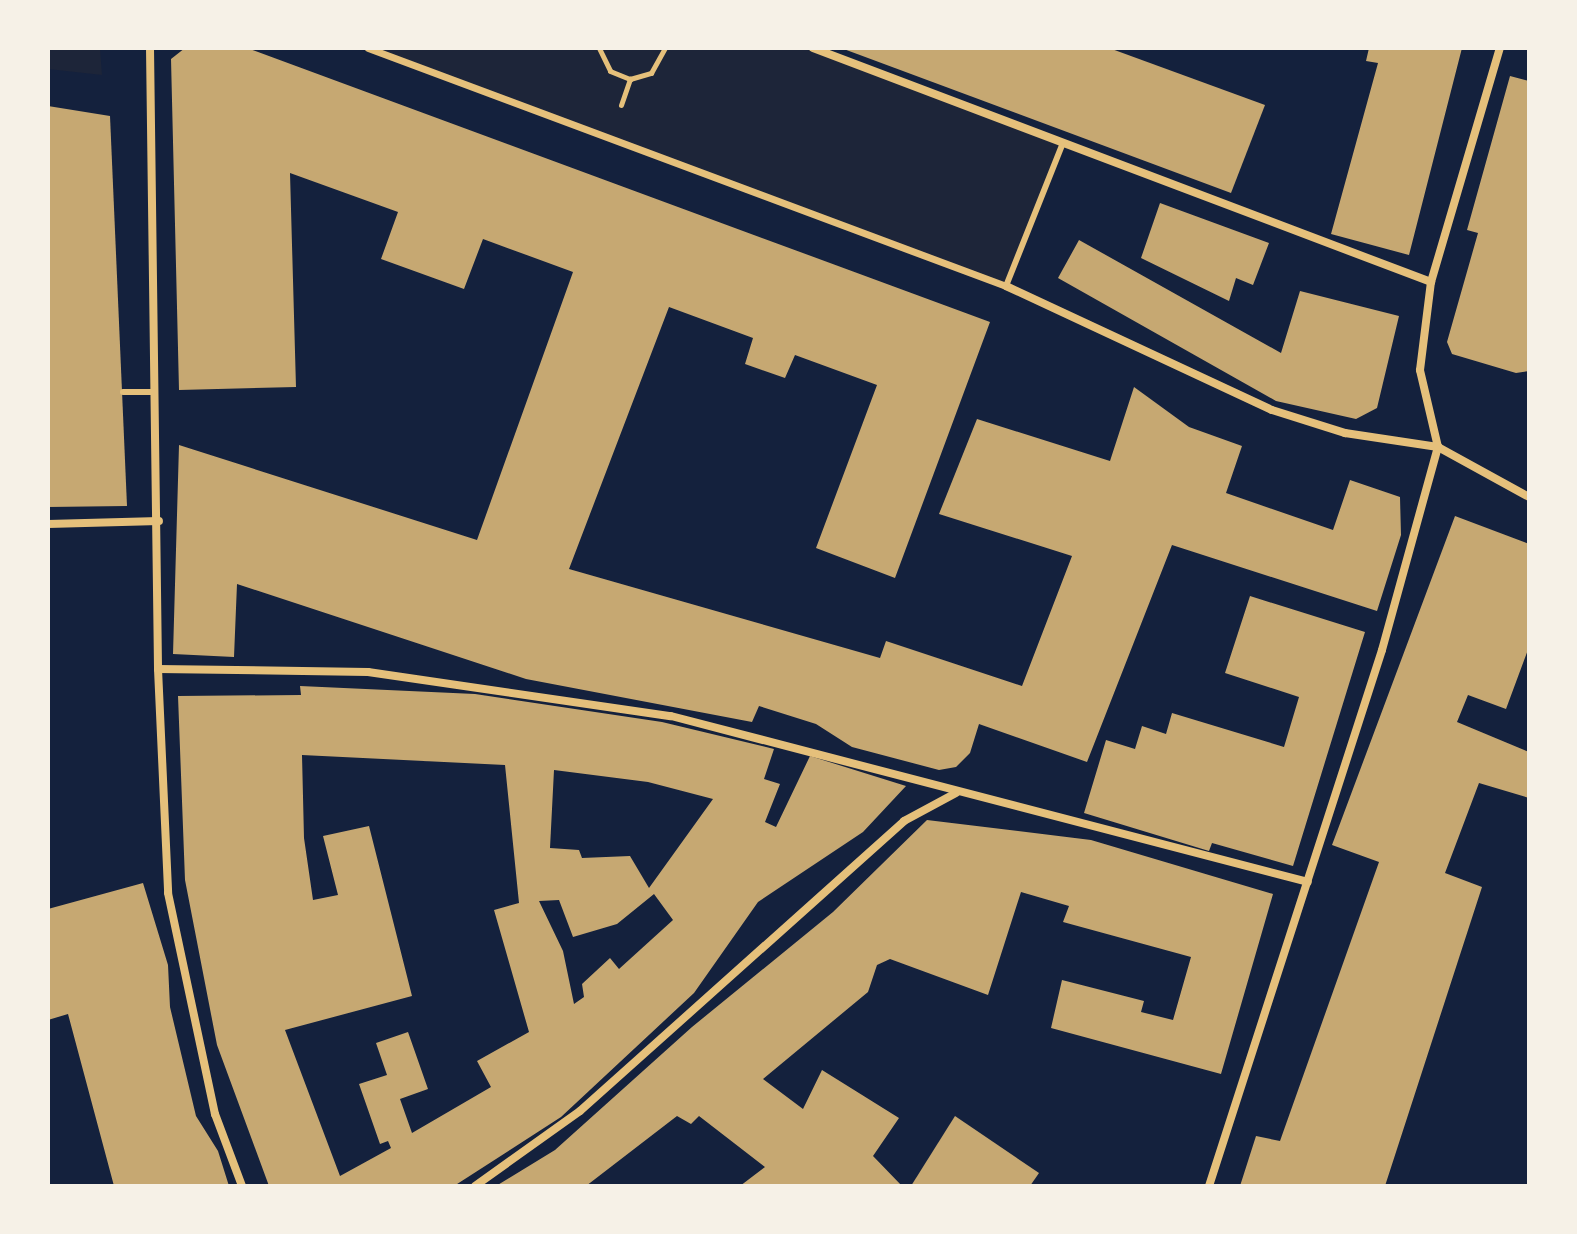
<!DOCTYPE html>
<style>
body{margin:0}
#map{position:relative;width:1577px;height:1234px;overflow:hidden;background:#14213d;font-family:"Roboto Serif",serif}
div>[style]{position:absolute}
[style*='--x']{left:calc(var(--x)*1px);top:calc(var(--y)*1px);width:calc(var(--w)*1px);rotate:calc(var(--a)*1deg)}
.green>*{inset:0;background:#1d2539}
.building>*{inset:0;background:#c6a872}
.path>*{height:5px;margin:-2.5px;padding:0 2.5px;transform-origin:2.5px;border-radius:2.5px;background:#e5c07b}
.service>*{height:6px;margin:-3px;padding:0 3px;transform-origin:3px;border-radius:3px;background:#e5c07b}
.pedestrian>*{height:7px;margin:-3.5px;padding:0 3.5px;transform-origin:3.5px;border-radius:3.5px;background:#e5c07b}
.minor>*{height:8px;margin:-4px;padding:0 4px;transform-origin:4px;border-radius:4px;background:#e5c07b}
span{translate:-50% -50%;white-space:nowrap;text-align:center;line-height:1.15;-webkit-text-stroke:8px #f6f1e7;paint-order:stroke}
.frame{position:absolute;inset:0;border:50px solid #f6f1e7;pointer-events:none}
</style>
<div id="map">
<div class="green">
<div style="clip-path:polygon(48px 48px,100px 48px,102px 75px,48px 69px)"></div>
<div style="clip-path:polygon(368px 48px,818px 48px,1063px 143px,1006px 286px)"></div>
</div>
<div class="building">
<div style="clip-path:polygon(185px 48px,247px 48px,990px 322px,895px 578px,816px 548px,877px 385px,795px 355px,785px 378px,745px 364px,753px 338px,669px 307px,569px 569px,880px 658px,886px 641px,1022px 686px,1072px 556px,939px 514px,977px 419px,1110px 461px,1134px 387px,1189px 427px,1242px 446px,1226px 493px,1333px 530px,1350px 480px,1400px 497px,1401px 535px,1377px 611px,1172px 545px,1087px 762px,979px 724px,970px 753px,956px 767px,939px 770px,852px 747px,816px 724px,759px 706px,752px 722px,526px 679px,237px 584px,234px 657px,173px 654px,179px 445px,477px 540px,573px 272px,483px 239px,464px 289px,381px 259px,398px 212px,290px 173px,296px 387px,179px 390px,171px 59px)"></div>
<div style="clip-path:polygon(841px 48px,1109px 48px,1265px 105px,1231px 193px)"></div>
<div style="clip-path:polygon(1369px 48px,1462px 48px,1409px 255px,1331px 234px,1378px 63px,1366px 61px)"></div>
<div style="clip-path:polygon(1510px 76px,1529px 81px,1529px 371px,1516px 373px,1452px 354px,1447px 342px,1478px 233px,1467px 230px)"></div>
<div style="clip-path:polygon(48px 106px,110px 116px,127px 506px,48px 507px)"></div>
<div style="clip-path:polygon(1160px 203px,1269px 243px,1253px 285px,1236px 278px,1229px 301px,1141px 258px)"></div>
<div style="clip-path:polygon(1079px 240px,1281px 353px,1300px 291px,1399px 316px,1377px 408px,1356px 419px,1276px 401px,1058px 278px)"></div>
<div style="clip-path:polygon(1455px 516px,1529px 544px,1529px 647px,1506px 709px,1468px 695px,1457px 722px,1529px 752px,1529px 798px,1479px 783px,1445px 873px,1482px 887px,1385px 1186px,1240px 1186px,1256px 1136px,1280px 1141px,1379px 862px,1332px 845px)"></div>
<div style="clip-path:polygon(1250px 596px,1365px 632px,1293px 866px,1212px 843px,1209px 851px,1084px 813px,1106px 740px,1135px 749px,1142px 726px,1166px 734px,1172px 713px,1284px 747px,1299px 697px,1225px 673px)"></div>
<div style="clip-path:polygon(evenodd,300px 686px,475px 694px,662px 722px,774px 749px,764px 779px,780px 784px,765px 822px,776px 827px,810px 756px,906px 786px,863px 832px,758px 902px,694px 993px,561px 1117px,454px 1186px,269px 1186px,217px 1045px,185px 880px,178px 696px,301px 695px,300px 686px,302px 755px,505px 765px,519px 903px,494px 910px,529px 1032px,477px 1061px,491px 1087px,412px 1133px,400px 1099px,428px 1089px,408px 1032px,376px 1043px,387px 1075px,359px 1084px,380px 1144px,388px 1141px,391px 1148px,340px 1176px,285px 1030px,412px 996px,369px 826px,323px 836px,338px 895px,313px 900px,304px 838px,302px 755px,300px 686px,554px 770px,648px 782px,713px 799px,649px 888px,630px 856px,582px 858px,579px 850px,550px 848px,554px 770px,300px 686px,654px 894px,673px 920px,619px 969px,610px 958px,582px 984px,584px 997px,574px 1004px,563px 951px,539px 901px,559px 900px,573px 937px,617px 924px,654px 894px)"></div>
<div style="clip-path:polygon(927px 820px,1091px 840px,1273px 894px,1221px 1074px,1051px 1028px,1062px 980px,1144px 1001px,1141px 1012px,1173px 1020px,1191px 957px,1063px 922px,1069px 906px,1021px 892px,988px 995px,890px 959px,877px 965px,868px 992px,763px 1079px,803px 1109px,822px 1070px,899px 1118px,873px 1156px,902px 1186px,740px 1186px,765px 1167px,699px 1116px,691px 1124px,677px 1116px,586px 1186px,496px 1186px,555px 1150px,692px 1027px,833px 912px)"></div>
<div style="clip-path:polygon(143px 883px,168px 965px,170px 1007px,196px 1116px,218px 1151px,229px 1186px,114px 1186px,68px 1014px,48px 1020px,48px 909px)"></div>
<div style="clip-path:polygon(955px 1116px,1039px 1173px,1030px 1186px,911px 1186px)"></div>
</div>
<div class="path">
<div style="--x:599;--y:48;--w:25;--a:64"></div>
<div style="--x:610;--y:71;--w:22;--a:22"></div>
<div style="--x:630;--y:79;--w:22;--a:-16"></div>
<div style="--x:651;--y:73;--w:29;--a:-61"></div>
<div style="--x:621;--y:105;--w:28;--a:-71"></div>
</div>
<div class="service">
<div style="--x:1006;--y:286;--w:154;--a:-68.3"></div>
<div style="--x:123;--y:392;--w:32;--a:0"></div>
</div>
<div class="pedestrian">
<div style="--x:368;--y:48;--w:681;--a:20.46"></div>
</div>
<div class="minor">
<div style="--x:150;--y:48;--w:621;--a:89.26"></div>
<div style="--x:158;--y:669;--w:224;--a:87.4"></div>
<div style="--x:168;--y:893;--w:226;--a:78"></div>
<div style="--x:215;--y:1114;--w:77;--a:69.4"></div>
<div style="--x:813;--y:48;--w:661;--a:20.74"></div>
<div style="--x:1006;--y:286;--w:293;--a:25"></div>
<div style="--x:1272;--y:410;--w:77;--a:17.5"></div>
<div style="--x:1345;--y:433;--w:94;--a:8.6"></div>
<div style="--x:1438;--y:447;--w:104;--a:28.8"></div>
<div style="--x:48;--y:524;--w:111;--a:-1.5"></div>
<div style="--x:158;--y:669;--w:210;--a:0.8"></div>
<div style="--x:368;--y:672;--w:306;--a:8.3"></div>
<div style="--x:671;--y:716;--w:658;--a:14.61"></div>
<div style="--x:475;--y:1186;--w:129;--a:-35.5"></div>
<div style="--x:580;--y:1111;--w:435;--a:-41.8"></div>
<div style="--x:904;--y:821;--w:59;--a:-28.3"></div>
<div style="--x:1209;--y:1186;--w:563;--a:-72.11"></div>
<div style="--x:1382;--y:650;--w:211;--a:-74.6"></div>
<div style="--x:1438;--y:447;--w:79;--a:-103.2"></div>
<div style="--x:1420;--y:370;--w:89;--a:-82.9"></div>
<div style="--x:1431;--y:282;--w:244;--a:-73.6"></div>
</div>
<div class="frame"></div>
</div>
